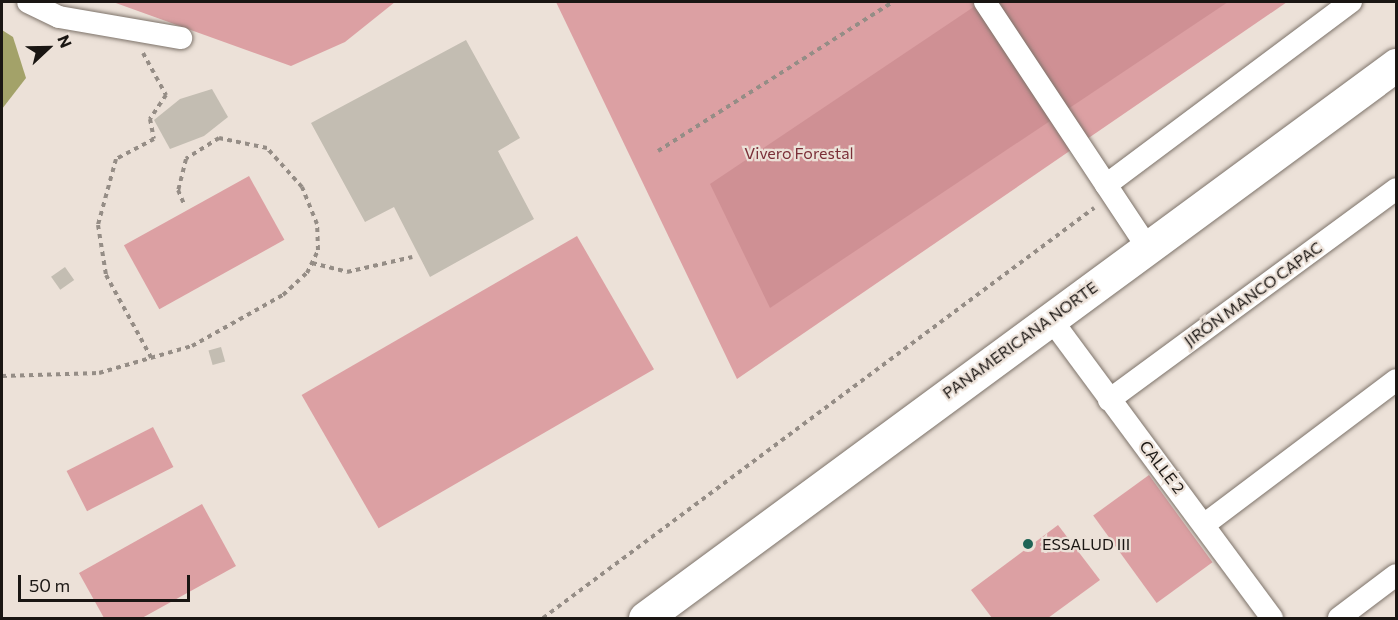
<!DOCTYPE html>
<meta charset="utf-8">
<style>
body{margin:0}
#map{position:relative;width:1398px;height:620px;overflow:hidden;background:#ece1d8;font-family:Commissioner,sans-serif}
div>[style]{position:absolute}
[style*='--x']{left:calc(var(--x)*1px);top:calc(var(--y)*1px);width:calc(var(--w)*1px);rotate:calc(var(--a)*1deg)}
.green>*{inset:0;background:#dca0a3;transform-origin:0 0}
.forest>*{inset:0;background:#cf9094}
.water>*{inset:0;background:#a3a269}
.building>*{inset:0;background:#c3bdb2;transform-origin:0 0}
.path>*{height:4px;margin-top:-2px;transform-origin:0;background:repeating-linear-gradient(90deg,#958d86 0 4.5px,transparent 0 9px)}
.roads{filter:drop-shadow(0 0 2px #7d736a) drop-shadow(0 0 2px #7d736a)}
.minor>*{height:22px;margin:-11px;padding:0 11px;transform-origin:11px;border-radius:11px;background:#fff}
.highway>*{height:33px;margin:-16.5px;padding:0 16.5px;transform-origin:16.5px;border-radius:16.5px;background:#fff}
.dots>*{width:16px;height:16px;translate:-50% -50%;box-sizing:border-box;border:3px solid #ece1d8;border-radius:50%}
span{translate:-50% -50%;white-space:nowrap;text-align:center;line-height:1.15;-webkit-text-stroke:4.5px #ece1d8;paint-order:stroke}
.park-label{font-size:16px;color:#7b2f38}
.street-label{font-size:16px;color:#1a1613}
.poi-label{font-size:16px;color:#1a1613}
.left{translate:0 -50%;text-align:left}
.frame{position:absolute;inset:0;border:3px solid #1a1613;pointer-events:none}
.north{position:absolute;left:18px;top:18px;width:60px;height:60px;-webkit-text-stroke:4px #ece1d8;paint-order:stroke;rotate:68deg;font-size:16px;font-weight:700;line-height:24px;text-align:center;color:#1a1613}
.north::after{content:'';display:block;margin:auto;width:21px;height:27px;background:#1a1613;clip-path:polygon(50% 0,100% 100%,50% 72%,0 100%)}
.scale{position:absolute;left:18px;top:575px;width:172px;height:27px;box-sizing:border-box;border:3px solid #1a1613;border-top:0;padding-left:8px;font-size:18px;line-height:21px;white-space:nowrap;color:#1a1613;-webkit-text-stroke:4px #ece1d8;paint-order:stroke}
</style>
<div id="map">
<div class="green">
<div style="clip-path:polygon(113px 2px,395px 2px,345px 42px,291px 66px)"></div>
<div style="clip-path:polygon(556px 2px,1287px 2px,737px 379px)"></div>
<div style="left:249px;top:176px;width:73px;height:143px;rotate:61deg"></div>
<div style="left:577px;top:236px;width:154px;height:318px;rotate:60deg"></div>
<div style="left:153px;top:427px;width:45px;height:97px;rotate:63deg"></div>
<div style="left:1149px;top:475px;width:108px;height:69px;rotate:54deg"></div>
<div style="clip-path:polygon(202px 504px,236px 566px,142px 618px,104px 618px,79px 573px)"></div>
<div style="clip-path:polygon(1058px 525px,1100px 580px,1048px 618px,992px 618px,971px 590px)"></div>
</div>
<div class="forest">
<div style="clip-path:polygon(981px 2px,1228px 2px,770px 308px,710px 184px)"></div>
</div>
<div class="water">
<div style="clip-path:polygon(2px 30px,13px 37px,26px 78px,2px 109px)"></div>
</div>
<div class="building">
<div style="clip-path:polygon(466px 40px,520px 138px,498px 151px,534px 219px,430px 277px,394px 207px,365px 222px,311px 123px)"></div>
<div style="clip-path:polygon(212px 89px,228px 117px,204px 136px,170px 149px,154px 120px,180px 99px)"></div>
<div style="left:65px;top:267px;width:16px;height:17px;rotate:55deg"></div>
<div style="left:221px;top:347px;width:15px;height:13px;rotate:74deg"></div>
</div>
<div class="path">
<div style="--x:143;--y:53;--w:48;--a:61.3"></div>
<div style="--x:166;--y:95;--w:29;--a:124"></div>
<div style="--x:150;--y:119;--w:20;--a:79"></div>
<div style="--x:154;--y:139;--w:43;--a:152.2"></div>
<div style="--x:116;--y:159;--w:68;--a:105.3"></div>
<div style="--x:98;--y:225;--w:51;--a:80.9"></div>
<div style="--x:106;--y:275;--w:98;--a:61.3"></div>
<div style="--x:658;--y:151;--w:278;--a:-32.4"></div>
<div style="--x:312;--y:263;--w:36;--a:14"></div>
<div style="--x:347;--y:272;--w:67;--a:-13"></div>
<div style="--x:2;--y:376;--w:97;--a:-1.8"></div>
<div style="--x:99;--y:373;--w:97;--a:-16.2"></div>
<div style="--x:192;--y:346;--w:104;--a:-29.3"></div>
<div style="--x:283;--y:295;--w:33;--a:-43"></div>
<div style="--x:307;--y:273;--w:25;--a:-64"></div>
<div style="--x:318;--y:250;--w:26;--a:-92"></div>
<div style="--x:317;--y:224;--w:40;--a:-112"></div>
<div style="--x:302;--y:187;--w:52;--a:-131.9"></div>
<div style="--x:267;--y:148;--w:49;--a:-168.2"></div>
<div style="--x:219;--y:138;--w:39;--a:148"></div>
<div style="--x:186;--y:159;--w:32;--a:104"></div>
<div style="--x:178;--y:190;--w:15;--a:67"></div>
<div style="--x:543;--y:618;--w:687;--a:-36.65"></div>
</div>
<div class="roads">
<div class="minor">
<div style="--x:28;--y:2;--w:34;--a:26"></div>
<div style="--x:59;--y:17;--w:124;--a:9.8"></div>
<div style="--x:985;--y:2;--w:294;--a:56.5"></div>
<div style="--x:1106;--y:185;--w:306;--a:-36.8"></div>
<div style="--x:1050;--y:318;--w:373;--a:53.5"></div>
<div style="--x:1109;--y:400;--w:356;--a:-36.3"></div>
<div style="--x:1205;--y:524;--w:239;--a:-37"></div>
<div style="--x:1339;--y:618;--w:71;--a:-37"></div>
</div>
<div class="highway">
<div style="--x:645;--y:618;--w:933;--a:-36.37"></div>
</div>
</div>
<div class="dots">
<div style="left:1028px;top:544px;background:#1f6456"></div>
</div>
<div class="park-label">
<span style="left:799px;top:153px">Vivero Forestal</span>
</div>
<div class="street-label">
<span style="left:1253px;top:294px;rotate:-36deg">JIRÓN MANCO CAPAC</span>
<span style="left:1020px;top:340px;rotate:-36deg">PANAMERICANA NORTE</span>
<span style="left:1162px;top:467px;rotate:52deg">CALLE 2</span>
</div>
<div class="poi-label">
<span class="left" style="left:1042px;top:544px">ESSALUD III</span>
</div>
<div class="frame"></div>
<div class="north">N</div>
<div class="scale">50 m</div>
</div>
